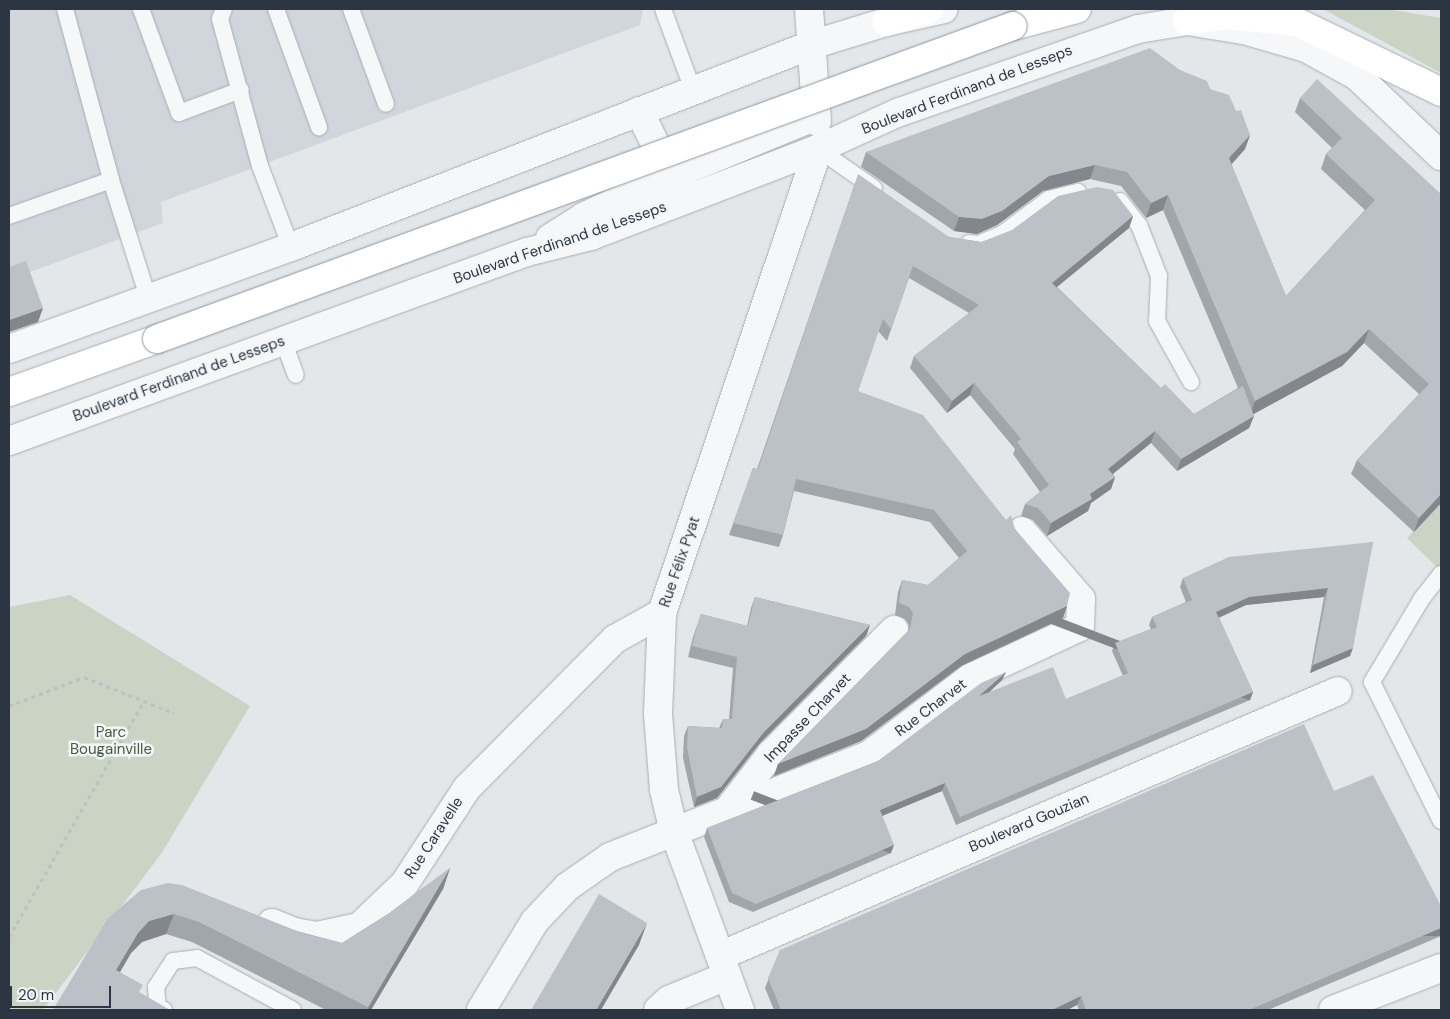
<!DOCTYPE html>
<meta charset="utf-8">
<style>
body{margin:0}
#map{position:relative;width:1450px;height:1019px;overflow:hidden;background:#e3e7ea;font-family:"DM Sans",sans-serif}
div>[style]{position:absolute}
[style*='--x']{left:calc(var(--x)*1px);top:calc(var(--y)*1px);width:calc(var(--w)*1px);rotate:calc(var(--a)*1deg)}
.built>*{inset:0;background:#d1d6dc}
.green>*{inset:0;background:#cad4c5}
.path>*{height:3px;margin-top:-1.5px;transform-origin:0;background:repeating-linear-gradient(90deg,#bdc1c6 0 4px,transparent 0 8px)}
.roads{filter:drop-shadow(0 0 1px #a8aeb4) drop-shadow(0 0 1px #a8aeb4)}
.service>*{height:16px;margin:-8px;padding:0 8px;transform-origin:8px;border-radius:8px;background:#f6f7f9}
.minor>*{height:28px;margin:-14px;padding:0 14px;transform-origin:14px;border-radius:14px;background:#f6f7f9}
.tertiary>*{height:28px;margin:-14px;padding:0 14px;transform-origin:14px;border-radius:14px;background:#f6f7f9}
.secondary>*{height:28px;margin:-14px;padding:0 14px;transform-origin:14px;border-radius:14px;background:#fff}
.motorway>*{height:28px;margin:-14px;padding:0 14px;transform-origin:14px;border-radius:14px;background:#fff}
.bridges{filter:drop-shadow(0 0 1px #8b96a0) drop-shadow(0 0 1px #8b96a0)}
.motorway-bridge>*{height:28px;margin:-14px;padding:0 14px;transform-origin:14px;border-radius:14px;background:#fff}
.wall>*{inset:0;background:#a1a6ab}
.shaded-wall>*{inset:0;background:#83878b;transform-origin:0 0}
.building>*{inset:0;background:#bbc1c7}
span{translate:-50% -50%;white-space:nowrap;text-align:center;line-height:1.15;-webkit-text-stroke:5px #f3f6f8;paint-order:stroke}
.street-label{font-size:15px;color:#2c3642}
.park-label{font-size:15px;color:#445d3a}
.frame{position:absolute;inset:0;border:10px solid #2c3642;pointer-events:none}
.scale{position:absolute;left:10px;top:986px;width:101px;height:22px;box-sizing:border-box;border:2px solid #2c3642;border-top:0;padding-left:6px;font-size:15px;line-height:18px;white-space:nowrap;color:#2c3642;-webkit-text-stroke:4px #f3f6f8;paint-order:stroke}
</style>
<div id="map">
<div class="built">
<div style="clip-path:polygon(9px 9px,643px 9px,640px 25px,161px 202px,163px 223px,22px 275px,38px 322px,9px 332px)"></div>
</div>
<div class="green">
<div style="clip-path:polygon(1323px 9px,1387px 9px,1441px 18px,1441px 73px)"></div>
<div style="clip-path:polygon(1441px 503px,1441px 571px,1407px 538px)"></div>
<div style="clip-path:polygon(70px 595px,250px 706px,161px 854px,43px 1010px,9px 1010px,9px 607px)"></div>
</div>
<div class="path">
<div style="--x:9;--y:706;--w:80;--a:-21.1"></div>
<div style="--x:84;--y:677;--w:97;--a:21.8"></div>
<div style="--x:9;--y:937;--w:272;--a:-60.2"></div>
</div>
<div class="roads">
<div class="service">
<div style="--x:65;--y:9;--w:177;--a:74.9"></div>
<div style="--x:111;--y:180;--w:123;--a:72.5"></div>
<div style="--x:141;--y:9;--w:111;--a:69.9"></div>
<div style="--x:179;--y:113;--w:66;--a:-20.4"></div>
<div style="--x:224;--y:9;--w:11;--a:112"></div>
<div style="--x:220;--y:19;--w:152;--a:74.8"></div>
<div style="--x:260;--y:166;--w:87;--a:69.1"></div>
<div style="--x:276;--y:9;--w:126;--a:70"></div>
<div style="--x:351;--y:9;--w:101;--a:69.8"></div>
<div style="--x:663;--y:9;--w:86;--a:69.7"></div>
<div style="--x:818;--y:149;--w:68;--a:34.9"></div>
<div style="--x:1120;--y:201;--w:31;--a:52"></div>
<div style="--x:1139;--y:225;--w:55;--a:68.6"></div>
<div style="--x:1159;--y:276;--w:45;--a:92.5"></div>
<div style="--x:1157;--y:321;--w:70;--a:60.9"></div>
<div style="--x:9;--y:216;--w:108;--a:-19.4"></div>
<div style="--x:969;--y:243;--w:9;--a:6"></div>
<div style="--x:978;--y:244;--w:26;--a:-23"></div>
<div style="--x:1002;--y:234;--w:59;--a:-36.7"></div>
<div style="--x:1049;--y:199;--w:30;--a:-14"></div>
<div style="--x:283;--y:340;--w:37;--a:70"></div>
<div style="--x:1441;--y:574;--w:33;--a:128"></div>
<div style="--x:1421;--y:600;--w:96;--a:120.9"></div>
<div style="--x:1372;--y:682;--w:155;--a:63.6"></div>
<div style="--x:164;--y:1010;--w:7;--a:-153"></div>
<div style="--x:158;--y:1007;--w:20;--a:-96"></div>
<div style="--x:156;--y:987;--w:31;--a:-57"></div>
<div style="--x:173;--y:961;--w:24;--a:-7"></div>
<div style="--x:197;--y:958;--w:109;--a:28.4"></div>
</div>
<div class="minor">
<div style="--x:727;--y:811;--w:72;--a:-52.3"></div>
<div style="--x:771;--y:754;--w:175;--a:-45.2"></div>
<div style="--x:272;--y:923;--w:24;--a:22"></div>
<div style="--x:294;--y:932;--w:23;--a:10"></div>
<div style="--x:317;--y:936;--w:43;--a:-12.1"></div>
<div style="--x:359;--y:927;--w:64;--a:-43.7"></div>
<div style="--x:405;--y:883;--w:113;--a:-56.9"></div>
<div style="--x:467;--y:788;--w:210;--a:-45.2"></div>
<div style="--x:615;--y:639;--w:54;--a:-29"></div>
<div style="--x:720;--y:956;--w:672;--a:-23.21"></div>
<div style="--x:481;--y:1010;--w:104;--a:-58.8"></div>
<div style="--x:535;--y:921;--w:47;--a:-46.7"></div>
<div style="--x:567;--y:887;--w:52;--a:-34.9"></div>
<div style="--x:610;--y:857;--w:278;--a:-21.5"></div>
<div style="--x:869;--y:755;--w:127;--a:-37.3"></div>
<div style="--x:970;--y:678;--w:121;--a:-24.9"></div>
<div style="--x:1080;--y:627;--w:28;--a:-88"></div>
<div style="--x:1081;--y:599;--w:90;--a:-130.9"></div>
<div style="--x:658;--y:1010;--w:15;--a:-42"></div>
<div style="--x:669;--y:1000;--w:63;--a:-22.5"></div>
<div style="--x:740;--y:1010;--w:190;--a:-110.3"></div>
<div style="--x:674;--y:832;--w:43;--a:-103.4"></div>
<div style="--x:664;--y:790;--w:76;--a:-94.5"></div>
<div style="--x:658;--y:714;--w:101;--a:-87.7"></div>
<div style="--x:662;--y:613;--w:490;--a:-71.4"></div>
<div style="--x:1333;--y:1010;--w:116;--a:-21.3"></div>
</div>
<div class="tertiary">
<div style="--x:809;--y:9;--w:113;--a:86"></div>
<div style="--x:639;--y:111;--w:57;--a:63.9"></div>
<div style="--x:664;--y:162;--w:16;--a:90"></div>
<div style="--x:550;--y:238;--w:39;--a:-32"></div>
<div style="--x:583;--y:217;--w:89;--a:-25.1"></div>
<div style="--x:664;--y:179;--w:165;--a:-22.5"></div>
<div style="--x:9;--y:349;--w:300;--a:-19.9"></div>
<div style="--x:291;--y:247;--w:558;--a:-21.23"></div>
<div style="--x:811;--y:45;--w:78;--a:-17"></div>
<div style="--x:886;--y:22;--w:59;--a:-12.6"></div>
<div style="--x:9;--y:441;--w:551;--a:-20.05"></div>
<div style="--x:527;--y:252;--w:66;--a:-14"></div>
<div style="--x:591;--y:236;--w:243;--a:-21"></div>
<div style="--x:818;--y:149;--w:87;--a:-24.5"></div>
<div style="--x:897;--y:113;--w:255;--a:-19.2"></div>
<div style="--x:1138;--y:29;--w:50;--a:-9.3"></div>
<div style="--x:1187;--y:21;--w:58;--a:9"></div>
<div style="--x:1244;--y:30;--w:65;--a:16.2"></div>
<div style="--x:1306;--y:48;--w:58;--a:28.8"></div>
<div style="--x:1357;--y:76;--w:116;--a:43.6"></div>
</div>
<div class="secondary">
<div style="--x:1187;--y:21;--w:40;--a:-8.5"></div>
<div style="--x:1227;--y:15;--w:70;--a:5.7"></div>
<div style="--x:1297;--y:22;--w:160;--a:25.9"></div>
</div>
<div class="motorway">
<div style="--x:886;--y:22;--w:45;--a:-16.8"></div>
<div style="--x:1013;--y:26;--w:66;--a:-14.9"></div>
<div style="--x:9;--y:392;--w:157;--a:-19.7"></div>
</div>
</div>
<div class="bridges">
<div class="motorway-bridge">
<div style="--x:157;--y:339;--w:911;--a:-20.09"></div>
</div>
</div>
<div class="wall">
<div style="clip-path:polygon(1180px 70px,1210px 89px,1236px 111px,1250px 135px,1245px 149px,1231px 164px,1286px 296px,1365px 210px,1321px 169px,1326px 154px,1332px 148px,1295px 112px,1300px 98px,1441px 194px,1441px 503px,1414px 532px,1351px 474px,1357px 460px,1419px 394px,1364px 343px,1342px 366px,1253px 414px,1254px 416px,1249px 428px,1177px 471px,1151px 443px,1113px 474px,1115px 477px,1111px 489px,1091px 503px,1088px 511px,1047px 536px,1033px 520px,1021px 516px,1025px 504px,1040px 492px,1013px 454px,1015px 449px,970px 395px,947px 413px,910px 368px,914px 356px,969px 313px,909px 278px,887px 341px,878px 331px,858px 391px,1006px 520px,1015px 529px,1067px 606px,1063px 618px,961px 666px,861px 741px,774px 776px,778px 764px,908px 631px,909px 625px,905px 619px,895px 615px,898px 592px,902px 580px,928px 585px,959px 558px,930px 522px,794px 491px,783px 535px,779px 547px,729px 535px,753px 468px,757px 469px,854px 186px,949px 237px,981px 242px,1133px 216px,1129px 228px,1057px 287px,1161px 388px,1194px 414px,1238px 388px,1163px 210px,1146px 218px,1121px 186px,1090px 179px,1043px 191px,997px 225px,977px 234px,954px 231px,861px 167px,866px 152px)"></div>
<div style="clip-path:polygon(1373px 542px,1350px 656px,1310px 673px,1324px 597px,1246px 605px,1219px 618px,1253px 692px,1250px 700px,956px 825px,942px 791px,882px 816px,891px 853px,753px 912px,729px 902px,704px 837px,707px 828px,878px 761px,1006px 672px,1002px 680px,989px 692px,1066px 699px,1123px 676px,1112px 651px,1115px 643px,1151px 629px,1149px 625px,1152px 617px,1186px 602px,1180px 587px,1183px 578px)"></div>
<div style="clip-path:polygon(755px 597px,870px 625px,866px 636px,760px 743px,717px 798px,694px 807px,683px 758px,684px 736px,688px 726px,719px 728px,723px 719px,729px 719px,733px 668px,688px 657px,693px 637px,701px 614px,747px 626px,751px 608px)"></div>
<div style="clip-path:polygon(1334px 791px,1441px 906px,1441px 936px,1268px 1010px,1079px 1010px,1077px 1005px,1067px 1010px,774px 1010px,765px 988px,780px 950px)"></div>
<div style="clip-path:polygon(450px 868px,443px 889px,371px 1010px,326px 1010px,192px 942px,166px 934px,142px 942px,131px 953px,120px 972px,53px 1010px,141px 890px,342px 943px,388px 914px)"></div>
</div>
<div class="shaded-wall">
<div style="clip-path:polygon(1250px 135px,1245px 149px,1224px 173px,1229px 158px)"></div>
<div style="clip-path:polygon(1095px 165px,1090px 179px,1043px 191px,997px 225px,977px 234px,954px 231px,959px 217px,1049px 176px)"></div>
<div style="clip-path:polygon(1168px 195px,1163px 210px,1146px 218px,1151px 203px)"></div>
<div style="clip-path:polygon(1133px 216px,1129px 228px,1047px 295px,1052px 283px)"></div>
<div style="clip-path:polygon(43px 308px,38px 322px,9px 332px,9px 320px)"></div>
<div style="clip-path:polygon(1369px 329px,1364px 343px,1342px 366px,1250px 416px,1255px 401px)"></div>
<div style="clip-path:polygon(974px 383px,970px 395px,947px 413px,952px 401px)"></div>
<div style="clip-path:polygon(1254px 416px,1249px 428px,1177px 471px,1181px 459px)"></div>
<div style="clip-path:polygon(1155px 431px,1151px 443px,1104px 481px,1108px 469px)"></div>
<div style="clip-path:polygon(1115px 477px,1111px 489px,1091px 503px,1088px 511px,1047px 536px,1051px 523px,1090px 494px)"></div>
<div style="clip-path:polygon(1441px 494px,1441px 503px,1414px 532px,1419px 518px)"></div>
<div style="clip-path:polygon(1328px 588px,1324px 597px,1246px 605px,1213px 620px,1216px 612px,1249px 597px)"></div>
<div style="clip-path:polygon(1067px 606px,1063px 618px,961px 666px,861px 741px,774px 776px,778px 764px,965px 654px)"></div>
<div style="clip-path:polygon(870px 625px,866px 636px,760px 743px,717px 798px,694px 807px,697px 797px,764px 732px)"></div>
<div style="clip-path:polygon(1353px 648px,1350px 656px,1310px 673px,1313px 665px)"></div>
<div style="clip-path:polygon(1006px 672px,1002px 680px,976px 705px,979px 696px)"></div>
<div style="left:1253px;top:692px;width:9px;height:319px;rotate:111deg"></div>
<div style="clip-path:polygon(945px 783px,942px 791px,877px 818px,880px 810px)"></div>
<div style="left:894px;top:845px;width:9px;height:150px;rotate:111deg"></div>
<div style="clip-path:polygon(450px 868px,443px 889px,371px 1010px,367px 1010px)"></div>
<div style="clip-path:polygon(174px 914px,166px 934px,142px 942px,131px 953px,109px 991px,116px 970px,138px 933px,149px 921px)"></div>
<div style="clip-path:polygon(647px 923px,639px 945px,601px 1010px,596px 1010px)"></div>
<div style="left:1441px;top:928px;width:8px;height:209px;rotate:90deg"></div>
<div style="clip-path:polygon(1081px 996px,1077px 1005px,1067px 1010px,1052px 1010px)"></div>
</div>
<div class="building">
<div style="clip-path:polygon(1150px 48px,1180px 70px,1207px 81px,1210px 89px,1229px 95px,1236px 111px,1241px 110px,1250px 135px,1229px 158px,1286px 296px,1375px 200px,1326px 154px,1342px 138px,1300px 98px,1317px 79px,1441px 194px,1441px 494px,1419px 518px,1357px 460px,1429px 384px,1369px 329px,1347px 352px,1255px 401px,1168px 195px,1151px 203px,1127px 172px,1095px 165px,1049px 176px,1002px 211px,982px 219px,959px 217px,866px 152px)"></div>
<div style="clip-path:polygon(858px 174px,949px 237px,981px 242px,1012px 230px,1058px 196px,1097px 187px,1113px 190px,1133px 216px,1052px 283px,1161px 388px,1165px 384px,1194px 414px,1243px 386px,1254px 416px,1181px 459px,1155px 431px,1108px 469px,1115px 477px,1090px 494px,1092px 499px,1051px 523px,1038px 508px,1025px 504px,1049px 485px,1017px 442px,1021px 439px,974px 383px,952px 401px,914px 356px,979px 305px,913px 266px,891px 329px,883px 319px,858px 391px,923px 415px,1006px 520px,1011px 515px,1015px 529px,1070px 593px,1067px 606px,965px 654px,866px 729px,778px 764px,910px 629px,913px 613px,909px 607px,899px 603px,902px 580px,928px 585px,967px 551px,934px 510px,796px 479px,783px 535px,733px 523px,753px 468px,758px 469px)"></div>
<div style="clip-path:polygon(26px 261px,43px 308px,9px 320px,9px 267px)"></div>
<div style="clip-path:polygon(1373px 542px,1353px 648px,1313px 665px,1328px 588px,1249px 597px,1216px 612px,1253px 692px,960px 817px,945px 783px,880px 810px,894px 845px,756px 904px,732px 893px,707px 828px,878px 761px,981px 683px,1006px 672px,979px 696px,1053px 667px,1066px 699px,1128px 673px,1115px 643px,1157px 627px,1152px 617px,1192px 600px,1183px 578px,1229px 557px)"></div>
<div style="clip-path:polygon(755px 597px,870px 625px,764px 732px,721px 787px,697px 797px,687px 748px,688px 726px,722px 728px,723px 719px,732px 719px,737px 657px,692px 646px,697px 626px,701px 614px,748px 626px)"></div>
<div style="clip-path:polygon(1304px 724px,1334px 791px,1373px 775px,1441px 906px,1441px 928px,1249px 1010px,1086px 1010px,1081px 996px,1052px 1010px,781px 1010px,768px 978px,780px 950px)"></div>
<div style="clip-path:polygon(450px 868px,368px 1007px,199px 922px,174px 914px,149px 921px,138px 933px,116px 970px,143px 985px,139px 992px,170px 1010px,53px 1010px,108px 918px,141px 890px,168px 883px,182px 885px,302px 933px,342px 943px,388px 914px)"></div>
<div style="clip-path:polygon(599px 894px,647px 923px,596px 1010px,531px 1010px)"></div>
</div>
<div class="street-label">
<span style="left:967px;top:90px;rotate:-21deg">Boulevard Ferdinand de Lesseps</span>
<span style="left:560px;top:243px;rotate:-19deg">Boulevard Ferdinand de Lesseps</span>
<span style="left:179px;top:379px;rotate:-20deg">Boulevard Ferdinand de Lesseps</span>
<span style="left:680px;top:562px;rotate:-71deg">Rue Félix Pyat</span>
<span style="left:931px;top:708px;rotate:-37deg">Rue Charvet</span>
<span style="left:808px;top:718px;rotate:-46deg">Impasse Charvet</span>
<span style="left:1029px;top:823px;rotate:-23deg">Boulevard Gouzian</span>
<span style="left:434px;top:838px;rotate:-57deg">Rue Caravelle</span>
</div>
<div class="park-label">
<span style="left:111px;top:741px">Parc<br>Bougainville</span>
</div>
<div class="frame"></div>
<div class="scale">20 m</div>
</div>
